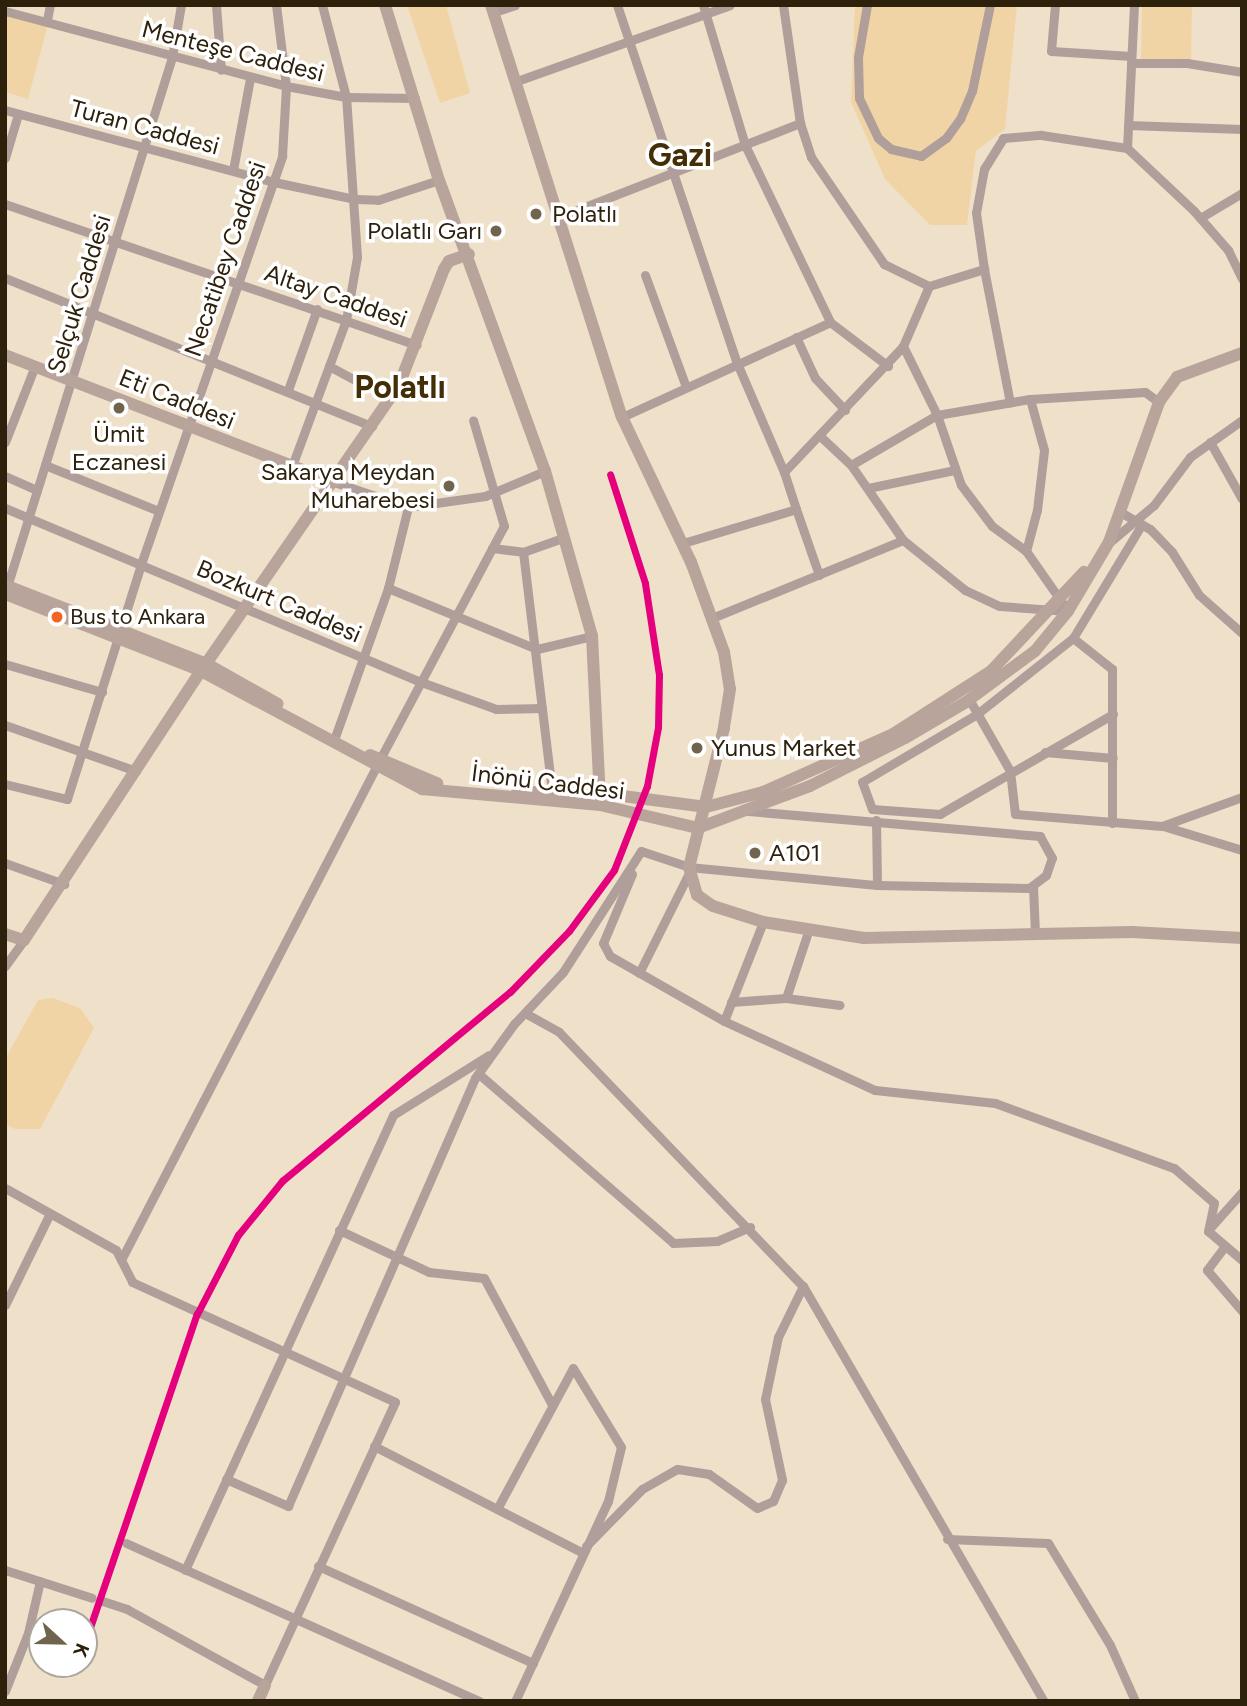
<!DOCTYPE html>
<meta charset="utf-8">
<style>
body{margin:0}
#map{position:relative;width:1247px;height:1706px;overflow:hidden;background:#efe0c9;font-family:Figtree,sans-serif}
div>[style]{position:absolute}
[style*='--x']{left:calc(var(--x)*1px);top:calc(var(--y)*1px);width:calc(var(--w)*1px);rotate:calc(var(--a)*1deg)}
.green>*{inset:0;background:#f1d4a5;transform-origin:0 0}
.street>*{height:9px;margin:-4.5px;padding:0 4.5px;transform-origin:4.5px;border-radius:4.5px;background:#b09e9a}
.secondary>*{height:12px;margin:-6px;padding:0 6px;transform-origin:6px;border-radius:6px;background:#b9a49c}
.rail-1>*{height:7px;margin:-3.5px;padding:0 3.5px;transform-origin:3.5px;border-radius:3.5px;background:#e5007d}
.dots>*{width:19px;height:19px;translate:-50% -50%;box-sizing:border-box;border:4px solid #fff;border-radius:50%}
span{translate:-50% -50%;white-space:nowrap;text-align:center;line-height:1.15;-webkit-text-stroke:7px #fff;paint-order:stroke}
.bus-label{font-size:22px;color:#2d210c}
.left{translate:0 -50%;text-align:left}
.street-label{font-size:24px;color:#2d210c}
.poi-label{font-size:24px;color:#2d210c}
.right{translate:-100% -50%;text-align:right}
.district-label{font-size:32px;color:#432e06;font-weight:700}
.frame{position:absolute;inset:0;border:7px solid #2d210c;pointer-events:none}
.north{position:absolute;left:28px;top:1608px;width:70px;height:70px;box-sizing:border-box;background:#fff;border:2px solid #aba69e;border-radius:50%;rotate:112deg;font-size:19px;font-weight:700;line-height:28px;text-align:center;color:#2d210c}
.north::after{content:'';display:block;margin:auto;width:24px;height:32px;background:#71644e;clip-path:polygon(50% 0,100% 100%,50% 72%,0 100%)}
</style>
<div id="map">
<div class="green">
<div style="clip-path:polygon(407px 5px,446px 5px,470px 93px,440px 103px)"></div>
<div style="clip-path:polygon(855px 5px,1017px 5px,1005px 129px,976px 151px,967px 225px,930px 225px,885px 179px,851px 102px)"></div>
<div style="left:1142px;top:5px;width:50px;height:58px;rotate:1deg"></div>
<div style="clip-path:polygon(5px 14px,48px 24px,28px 99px,5px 92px)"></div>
<div style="clip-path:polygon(53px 998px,80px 1008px,94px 1028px,40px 1129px,15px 1129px,5px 1124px,5px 1059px,38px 1000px)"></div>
</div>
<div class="street">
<div style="--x:216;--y:5;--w:65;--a:85.6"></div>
<div style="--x:617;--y:5;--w:378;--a:71.5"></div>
<div style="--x:737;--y:363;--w:119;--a:66.7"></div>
<div style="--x:703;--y:5;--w:146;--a:73.3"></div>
<div style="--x:745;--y:145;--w:196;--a:64.3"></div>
<div style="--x:830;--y:322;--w:73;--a:37.2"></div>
<div style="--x:783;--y:5;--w:119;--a:81.8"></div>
<div style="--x:800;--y:123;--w:36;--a:72"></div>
<div style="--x:811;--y:157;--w:130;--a:55.7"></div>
<div style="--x:884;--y:264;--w:50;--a:26.1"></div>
<div style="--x:867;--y:5;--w:53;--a:99.8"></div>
<div style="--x:858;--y:57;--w:41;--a:88.6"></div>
<div style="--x:859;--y:98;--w:44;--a:64.6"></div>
<div style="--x:878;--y:138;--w:17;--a:40"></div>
<div style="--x:891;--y:149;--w:31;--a:13"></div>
<div style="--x:921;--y:156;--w:31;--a:-36"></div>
<div style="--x:946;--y:138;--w:24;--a:-54"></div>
<div style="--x:960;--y:119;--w:30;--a:-67"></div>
<div style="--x:972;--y:91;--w:88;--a:-78.2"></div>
<div style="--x:1055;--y:5;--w:46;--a:95"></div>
<div style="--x:1051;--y:51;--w:80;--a:3.6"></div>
<div style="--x:5;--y:11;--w:291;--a:14.9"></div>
<div style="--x:286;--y:86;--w:61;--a:10.4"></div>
<div style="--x:346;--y:97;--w:69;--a:0.8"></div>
<div style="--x:494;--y:12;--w:22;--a:-18"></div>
<div style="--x:47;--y:20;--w:15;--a:-79"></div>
<div style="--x:1131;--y:63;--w:56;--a:0"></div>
<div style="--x:1187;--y:63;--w:56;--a:9.3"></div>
<div style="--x:514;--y:82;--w:229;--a:-19.6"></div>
<div style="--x:5;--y:110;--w:278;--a:15"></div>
<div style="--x:274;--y:182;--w:83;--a:11.9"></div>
<div style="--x:355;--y:199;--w:23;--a:2"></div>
<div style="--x:378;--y:200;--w:64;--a:-18.2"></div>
<div style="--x:1128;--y:125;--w:114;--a:2"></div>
<div style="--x:1127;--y:148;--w:143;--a:-87.2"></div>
<div style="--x:5;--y:158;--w:46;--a:-73.5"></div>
<div style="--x:233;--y:170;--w:94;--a:-79.5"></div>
<div style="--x:5;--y:204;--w:435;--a:18.9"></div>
<div style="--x:559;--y:217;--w:259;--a:-21.3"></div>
<div style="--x:1200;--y:218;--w:49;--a:-30.8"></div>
<div style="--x:984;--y:269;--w:136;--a:79"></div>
<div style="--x:645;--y:275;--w:119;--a:69.9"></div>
<div style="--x:5;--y:278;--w:396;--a:22"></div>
<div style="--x:796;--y:337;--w:45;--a:65.1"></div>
<div style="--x:815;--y:378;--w:44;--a:46.8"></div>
<div style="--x:329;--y:366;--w:44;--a:28.3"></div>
<div style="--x:288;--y:390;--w:86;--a:-70.3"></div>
<div style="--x:622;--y:417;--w:229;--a:-24.5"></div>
<div style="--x:820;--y:436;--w:42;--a:43.1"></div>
<div style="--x:851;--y:465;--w:91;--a:55.3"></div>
<div style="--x:903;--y:540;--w:80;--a:38.9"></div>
<div style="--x:965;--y:590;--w:38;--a:25"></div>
<div style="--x:1000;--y:606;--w:68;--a:4.2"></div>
<div style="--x:1068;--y:611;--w:73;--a:-125"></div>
<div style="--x:1026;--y:551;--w:42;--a:-143.7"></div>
<div style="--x:992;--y:526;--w:51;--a:-127.1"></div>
<div style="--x:961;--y:485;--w:74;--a:-108.9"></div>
<div style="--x:937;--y:415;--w:77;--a:-116.2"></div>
<div style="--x:5;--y:442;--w:82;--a:-68.5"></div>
<div style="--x:1210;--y:442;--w:65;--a:60.7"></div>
<div style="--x:45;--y:465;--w:123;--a:22"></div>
<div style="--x:851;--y:465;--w:99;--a:-30.2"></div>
<div style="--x:937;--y:415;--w:94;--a:-9.8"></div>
<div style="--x:1030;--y:399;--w:115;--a:-3.5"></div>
<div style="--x:1145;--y:392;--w:17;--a:36"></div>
<div style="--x:292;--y:466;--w:156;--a:-69.7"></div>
<div style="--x:346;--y:320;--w:64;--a:-80.1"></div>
<div style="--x:357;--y:257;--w:160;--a:-93.9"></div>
<div style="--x:346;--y:97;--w:95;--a:-104.6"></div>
<div style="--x:5;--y:476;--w:35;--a:24"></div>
<div style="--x:334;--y:482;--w:78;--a:18.7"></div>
<div style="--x:408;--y:507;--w:78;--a:-8.1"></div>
<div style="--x:485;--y:496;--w:65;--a:-22.6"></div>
<div style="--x:868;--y:488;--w:89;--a:-11.7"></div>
<div style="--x:5;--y:508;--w:451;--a:22.7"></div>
<div style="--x:421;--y:682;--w:80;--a:19.8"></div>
<div style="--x:496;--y:709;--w:46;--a:-1.2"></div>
<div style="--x:796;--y:509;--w:70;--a:70.8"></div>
<div style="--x:1122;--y:513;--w:32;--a:30"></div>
<div style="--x:1150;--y:529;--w:32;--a:46"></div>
<div style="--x:1172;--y:552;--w:51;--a:57.9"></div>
<div style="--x:1199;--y:595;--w:57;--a:41.5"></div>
<div style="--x:1111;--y:541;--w:56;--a:-39.9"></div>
<div style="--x:1154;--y:505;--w:60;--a:-53.1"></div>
<div style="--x:1190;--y:457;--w:64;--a:-35.4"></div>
<div style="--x:683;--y:543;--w:118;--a:-16.7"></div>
<div style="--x:796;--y:509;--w:39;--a:-108"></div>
<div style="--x:784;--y:472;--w:173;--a:-46.6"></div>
<div style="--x:903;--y:346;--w:65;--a:-66.6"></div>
<div style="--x:929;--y:286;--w:58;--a:-17.2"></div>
<div style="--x:984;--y:269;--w:57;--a:-98.1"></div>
<div style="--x:976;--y:213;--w:45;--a:-79.7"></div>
<div style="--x:984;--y:169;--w:36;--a:-58"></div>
<div style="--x:1003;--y:138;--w:38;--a:-5"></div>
<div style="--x:1041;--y:135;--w:87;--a:8.6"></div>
<div style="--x:1127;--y:148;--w:92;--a:43.2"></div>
<div style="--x:1194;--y:211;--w:52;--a:48.9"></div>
<div style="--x:1228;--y:250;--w:32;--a:64"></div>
<div style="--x:492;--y:548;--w:31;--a:7"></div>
<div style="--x:523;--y:552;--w:42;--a:-19.3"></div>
<div style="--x:1026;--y:551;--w:42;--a:-75"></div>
<div style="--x:1037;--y:510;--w:60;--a:-83.3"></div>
<div style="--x:1044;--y:450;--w:53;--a:-105.4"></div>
<div style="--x:523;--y:552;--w:240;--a:83.1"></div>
<div style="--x:388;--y:588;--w:161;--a:22.3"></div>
<div style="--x:537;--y:649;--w:57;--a:-13.3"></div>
<div style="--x:6;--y:590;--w:558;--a:-72.7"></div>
<div style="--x:172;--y:57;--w:53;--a:-80.2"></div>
<div style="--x:712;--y:618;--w:206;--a:-22.2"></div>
<div style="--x:1073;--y:638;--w:50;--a:38.5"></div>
<div style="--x:1112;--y:669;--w:154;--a:90"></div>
<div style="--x:5;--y:664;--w:101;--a:16.1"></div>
<div style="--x:969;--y:699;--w:83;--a:60.3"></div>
<div style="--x:1010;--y:771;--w:43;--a:83.4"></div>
<div style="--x:1015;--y:814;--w:147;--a:4.7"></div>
<div style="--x:1162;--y:826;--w:85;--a:-19.9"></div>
<div style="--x:1113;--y:714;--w:200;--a:150"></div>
<div style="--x:940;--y:814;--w:68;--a:-175.8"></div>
<div style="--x:872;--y:809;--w:29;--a:-110"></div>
<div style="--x:862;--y:782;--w:134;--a:-30.6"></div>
<div style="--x:977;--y:714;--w:122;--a:-38.4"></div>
<div style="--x:1073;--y:638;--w:133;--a:-58.8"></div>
<div style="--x:5;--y:725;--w:139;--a:19.3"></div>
<div style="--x:335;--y:737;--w:158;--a:-70.4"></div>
<div style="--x:388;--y:588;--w:83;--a:-76.1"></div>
<div style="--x:1045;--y:752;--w:68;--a:5"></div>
<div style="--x:380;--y:759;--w:264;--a:-62"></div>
<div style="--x:504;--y:526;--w:110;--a:-106.3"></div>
<div style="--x:5;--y:784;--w:64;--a:13.6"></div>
<div style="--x:67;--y:799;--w:246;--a:-72.5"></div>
<div style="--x:141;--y:564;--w:432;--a:-70.9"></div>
<div style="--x:282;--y:156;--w:70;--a:-86.7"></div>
<div style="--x:286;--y:86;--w:82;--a:-97"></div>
<div style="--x:876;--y:820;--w:65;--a:89.1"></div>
<div style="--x:1163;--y:826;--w:83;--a:16.9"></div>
<div style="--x:5;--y:863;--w:63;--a:19.6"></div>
<div style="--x:632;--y:874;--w:75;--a:112.8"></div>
<div style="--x:603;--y:943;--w:15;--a:62"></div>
<div style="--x:610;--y:956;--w:131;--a:29.7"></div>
<div style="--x:724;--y:1021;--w:166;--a:24.6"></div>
<div style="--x:875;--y:1090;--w:121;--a:6.2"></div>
<div style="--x:995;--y:1103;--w:190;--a:20"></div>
<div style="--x:1174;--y:1168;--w:53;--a:41.2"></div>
<div style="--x:1214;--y:1203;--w:29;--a:102"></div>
<div style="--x:1208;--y:1231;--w:45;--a:40.5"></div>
<div style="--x:1033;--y:886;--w:48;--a:87.6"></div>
<div style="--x:5;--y:966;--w:32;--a:-54"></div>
<div style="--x:639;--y:973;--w:112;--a:-63.4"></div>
<div style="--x:786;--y:998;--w:70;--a:-71.6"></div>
<div style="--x:731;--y:1002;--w:55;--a:-4.2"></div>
<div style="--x:786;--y:998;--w:54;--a:7.4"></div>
<div style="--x:525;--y:1013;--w:39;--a:29"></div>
<div style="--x:559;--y:1032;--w:352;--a:46.2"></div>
<div style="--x:803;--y:1286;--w:57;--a:116.1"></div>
<div style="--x:778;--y:1337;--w:63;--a:101.8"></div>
<div style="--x:765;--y:1399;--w:83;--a:78.1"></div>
<div style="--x:782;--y:1480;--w:23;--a:113"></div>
<div style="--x:773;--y:1501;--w:17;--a:156"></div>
<div style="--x:757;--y:1508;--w:59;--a:-144.7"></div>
<div style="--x:709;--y:1474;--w:32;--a:-171"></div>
<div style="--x:677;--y:1469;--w:40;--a:150.3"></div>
<div style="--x:642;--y:1489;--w:80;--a:134.5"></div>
<div style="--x:724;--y:1021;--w:106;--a:-68.5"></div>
<div style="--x:480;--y:1075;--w:256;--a:41"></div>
<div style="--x:673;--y:1243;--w:44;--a:-2.6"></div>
<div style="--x:717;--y:1241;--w:36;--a:-23"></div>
<div style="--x:5;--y:1188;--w:127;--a:29.2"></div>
<div style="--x:116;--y:1250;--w:36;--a:63"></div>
<div style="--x:132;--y:1282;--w:289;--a:24.5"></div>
<div style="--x:395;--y:1402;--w:311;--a:114.7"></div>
<div style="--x:265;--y:1685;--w:158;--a:-151.2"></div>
<div style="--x:127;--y:1609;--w:25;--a:-162"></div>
<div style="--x:1209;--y:1229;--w:50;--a:-48.3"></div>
<div style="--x:339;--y:1230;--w:99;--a:25"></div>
<div style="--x:429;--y:1272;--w:55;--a:6.2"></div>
<div style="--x:484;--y:1278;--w:144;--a:61.8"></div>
<div style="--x:1225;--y:1246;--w:30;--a:127"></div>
<div style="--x:1207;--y:1270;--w:54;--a:49.5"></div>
<div style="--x:121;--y:1260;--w:555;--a:-62.65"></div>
<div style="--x:803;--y:1286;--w:480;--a:59.9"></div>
<div style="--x:5;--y:1305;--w:102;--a:-63.9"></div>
<div style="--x:374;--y:1446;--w:235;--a:27.1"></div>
<div style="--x:226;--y:1479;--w:68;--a:23.5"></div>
<div style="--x:288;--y:1506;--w:467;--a:-66.4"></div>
<div style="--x:475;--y:1078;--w:67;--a:-54.2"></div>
<div style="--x:514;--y:1024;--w:71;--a:-46.7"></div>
<div style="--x:563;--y:972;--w:144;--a:-57.2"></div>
<div style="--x:641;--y:851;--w:51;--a:18.4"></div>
<div style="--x:689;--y:867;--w:189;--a:5.5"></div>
<div style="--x:877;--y:885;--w:152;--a:1.1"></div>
<div style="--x:1029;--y:888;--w:21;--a:-37"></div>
<div style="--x:1046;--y:875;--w:18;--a:-71"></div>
<div style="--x:1052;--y:858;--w:25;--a:-119"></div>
<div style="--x:1040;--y:836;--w:293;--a:-175.1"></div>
<div style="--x:497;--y:1509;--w:160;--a:-61.7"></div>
<div style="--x:573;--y:1368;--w:92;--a:58.7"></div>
<div style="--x:621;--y:1447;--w:56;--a:103.5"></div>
<div style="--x:608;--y:1501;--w:221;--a:114.9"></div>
<div style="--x:947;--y:1539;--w:101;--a:2.3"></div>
<div style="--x:1048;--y:1543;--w:119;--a:58.7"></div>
<div style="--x:1110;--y:1645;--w:61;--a:65.9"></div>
<div style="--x:126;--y:1543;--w:387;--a:24.1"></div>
<div style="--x:318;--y:1566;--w:236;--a:24.3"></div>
<div style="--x:5;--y:1570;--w:91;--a:17.8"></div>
<div style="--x:185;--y:1570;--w:500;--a:-65.43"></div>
<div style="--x:393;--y:1115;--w:113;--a:-32"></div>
<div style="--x:5;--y:1691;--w:62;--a:-68.4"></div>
<div style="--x:28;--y:1633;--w:53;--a:-77"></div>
</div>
<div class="secondary">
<div style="--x:385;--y:5;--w:183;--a:72.9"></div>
<div style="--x:439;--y:180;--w:310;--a:70"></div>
<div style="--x:545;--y:471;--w:172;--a:74.1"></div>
<div style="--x:592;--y:636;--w:165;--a:87.2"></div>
<div style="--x:491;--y:5;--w:432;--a:72.4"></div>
<div style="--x:622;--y:417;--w:161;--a:64.6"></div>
<div style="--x:691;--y:562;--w:96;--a:69.9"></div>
<div style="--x:724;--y:652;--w:37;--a:81"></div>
<div style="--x:730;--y:689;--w:39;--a:99"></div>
<div style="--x:724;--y:728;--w:143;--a:104.1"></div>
<div style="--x:689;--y:867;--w:29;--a:74"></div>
<div style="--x:697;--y:895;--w:19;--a:35"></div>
<div style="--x:713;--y:906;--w:52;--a:17.7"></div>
<div style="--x:763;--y:922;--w:102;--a:9"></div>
<div style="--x:864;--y:938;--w:268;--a:-1.3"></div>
<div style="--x:1132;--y:932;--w:110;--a:3.1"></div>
<div style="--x:5;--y:355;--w:353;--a:21.1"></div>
<div style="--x:5;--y:585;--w:217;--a:21.4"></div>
<div style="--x:207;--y:664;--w:81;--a:29.4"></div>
<div style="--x:5;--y:594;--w:211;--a:21.4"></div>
<div style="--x:201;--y:671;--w:251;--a:28.1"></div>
<div style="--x:422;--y:789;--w:179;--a:5.1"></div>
<div style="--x:600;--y:805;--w:101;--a:13.2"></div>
<div style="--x:698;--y:828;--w:120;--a:-20.6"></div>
<div style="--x:810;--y:786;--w:106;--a:-26.8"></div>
<div style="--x:905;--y:738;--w:71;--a:-30.5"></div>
<div style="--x:966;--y:702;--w:86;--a:-36.5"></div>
<div style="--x:1035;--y:651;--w:52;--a:-50.5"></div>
<div style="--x:1068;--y:611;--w:80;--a:-59.3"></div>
<div style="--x:1109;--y:542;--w:149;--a:-70.3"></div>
<div style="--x:1159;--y:402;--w:31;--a:-54"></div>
<div style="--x:1177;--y:377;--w:69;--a:-20.3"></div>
<div style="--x:370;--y:755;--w:73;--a:22.7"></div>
<div style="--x:517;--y:792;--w:83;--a:0.7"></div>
<div style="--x:600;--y:793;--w:107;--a:7.5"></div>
<div style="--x:706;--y:807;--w:59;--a:-14.7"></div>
<div style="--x:763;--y:792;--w:142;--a:-24"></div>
<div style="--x:893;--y:734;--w:117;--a:-32.7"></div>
<div style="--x:991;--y:671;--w:136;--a:-46.8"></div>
<div style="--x:5;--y:934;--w:20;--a:18"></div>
<div style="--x:24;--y:940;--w:322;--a:-56.7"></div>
<div style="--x:201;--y:671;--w:348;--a:-55.3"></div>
<div style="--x:399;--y:385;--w:124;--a:-68.8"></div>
<div style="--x:444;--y:269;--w:9;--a:-58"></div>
<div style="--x:449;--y:261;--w:21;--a:-19"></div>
<div style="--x:258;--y:1701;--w:17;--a:-66"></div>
</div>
<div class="rail-1">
<div style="--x:84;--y:1645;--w:350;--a:-71.2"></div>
<div style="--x:197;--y:1314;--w:89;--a:-62.6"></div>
<div style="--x:238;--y:1235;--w:70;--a:-50.8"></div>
<div style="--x:282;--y:1181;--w:296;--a:-39.7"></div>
<div style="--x:510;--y:992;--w:85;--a:-46"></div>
<div style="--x:569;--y:931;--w:76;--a:-53.6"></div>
<div style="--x:614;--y:870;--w:90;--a:-68.6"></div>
<div style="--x:647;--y:786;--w:60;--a:-79.4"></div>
<div style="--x:658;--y:727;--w:52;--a:-88.9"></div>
<div style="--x:659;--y:675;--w:93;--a:-98.7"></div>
<div style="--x:645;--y:583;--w:114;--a:-107.8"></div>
</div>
<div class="dots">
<div style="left:536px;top:214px;background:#71644e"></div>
<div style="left:496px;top:231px;background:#71644e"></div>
<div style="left:119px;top:408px;background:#71644e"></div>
<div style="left:449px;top:486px;background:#71644e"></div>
<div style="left:57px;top:617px;background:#f26522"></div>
<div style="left:697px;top:748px;background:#71644e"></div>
<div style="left:755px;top:853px;background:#71644e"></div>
</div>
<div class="bus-label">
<span class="left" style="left:70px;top:617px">Bus to Ankara</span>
</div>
<div class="street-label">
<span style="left:233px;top:51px;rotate:14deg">Menteşe Caddesi</span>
<span style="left:145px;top:127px;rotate:15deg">Turan Caddesi</span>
<span style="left:225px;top:259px;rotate:-71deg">Necatibey Caddesi</span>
<span style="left:79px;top:294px;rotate:-73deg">Selçuk Caddesi</span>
<span style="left:336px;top:296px;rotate:19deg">Altay Caddesi</span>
<span style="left:177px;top:399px;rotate:22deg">Eti Caddesi</span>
<span style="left:279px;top:601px;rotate:23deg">Bozkurt Caddesi</span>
<span style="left:548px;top:782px;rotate:7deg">İnönü Caddesi</span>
</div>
<div class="poi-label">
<span class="left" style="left:552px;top:214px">Polatlı</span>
<span class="right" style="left:482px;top:231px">Polatlı Garı</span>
<span style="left:119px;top:448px">Ümit<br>Eczanesi</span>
<span class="right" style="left:435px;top:486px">Sakarya Meydan<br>Muharebesi</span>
<span class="left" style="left:711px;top:748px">Yunus Market</span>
<span class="left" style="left:769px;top:853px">A101</span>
</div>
<div class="district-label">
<span style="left:680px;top:155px">Gazi</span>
<span style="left:400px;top:387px">Polatlı</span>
</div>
<div class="frame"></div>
<div class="north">K</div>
</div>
